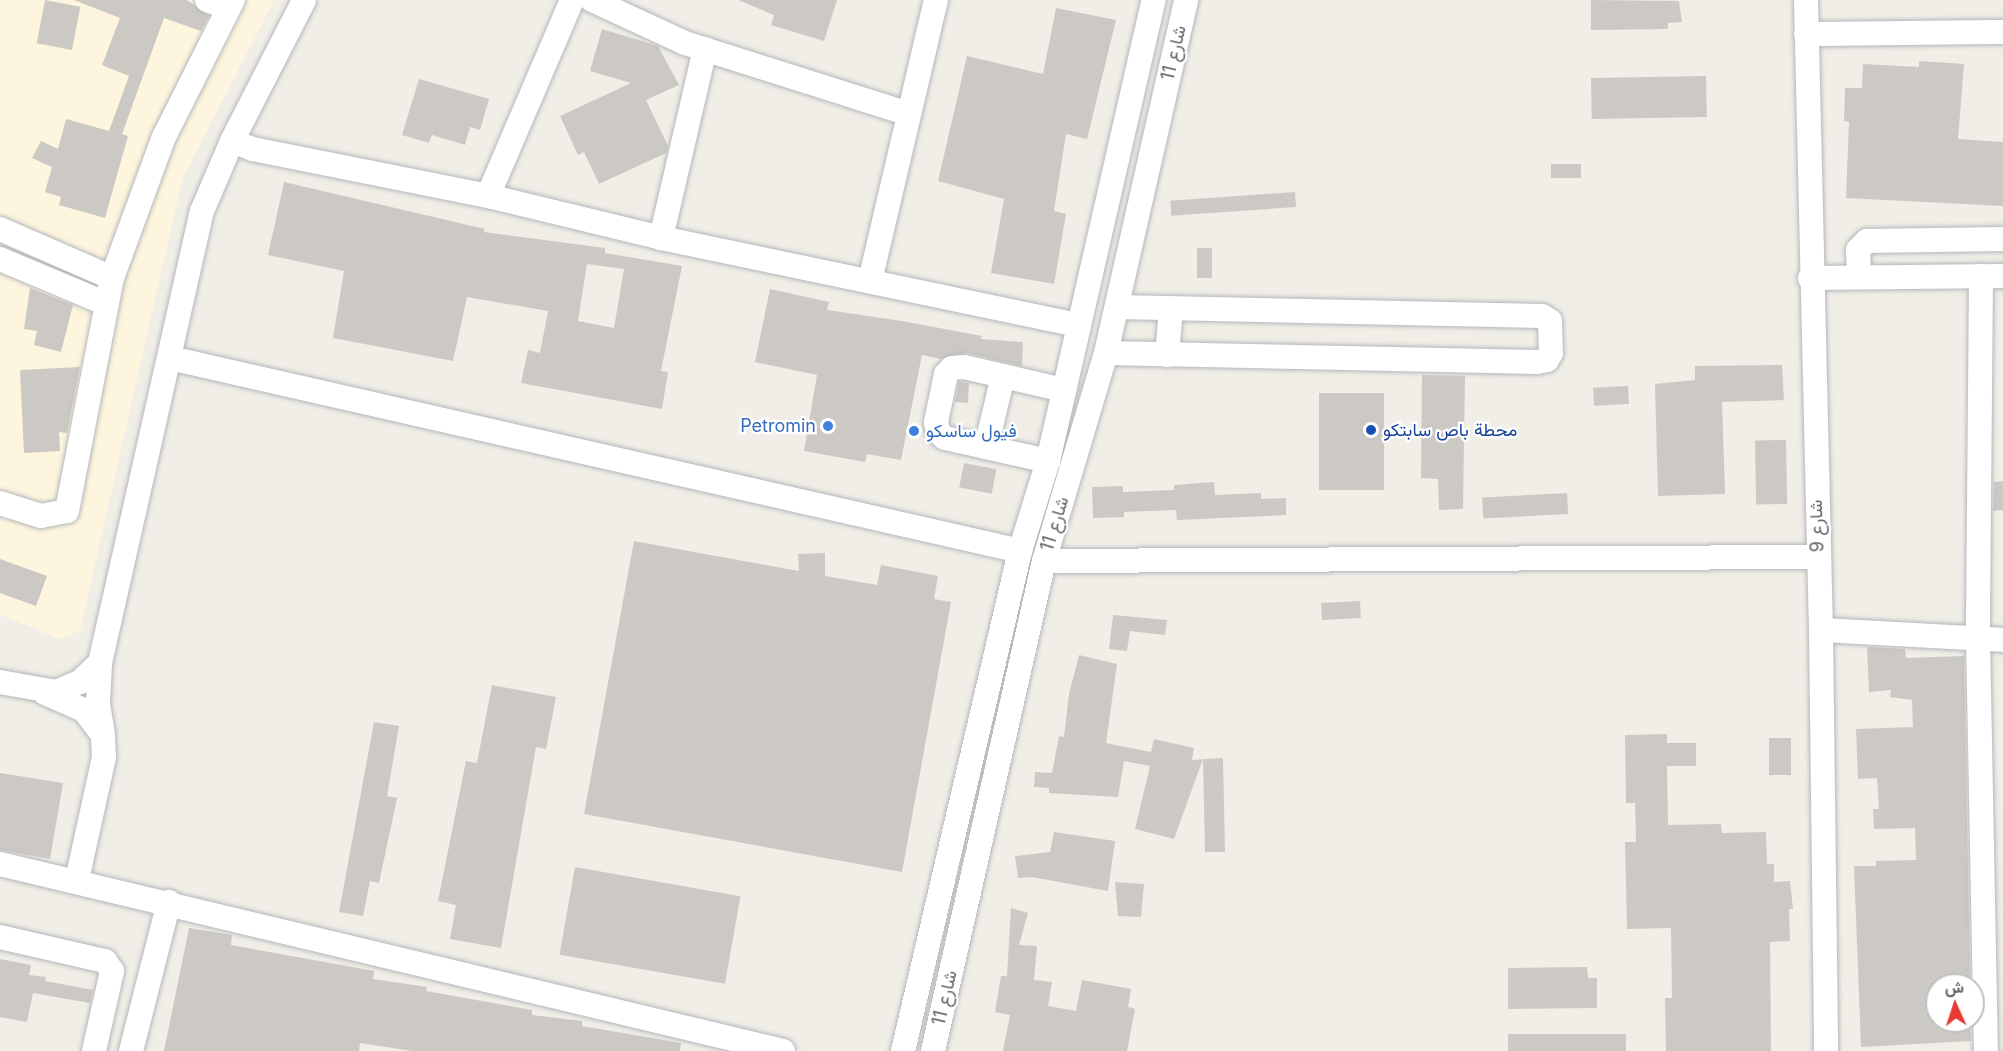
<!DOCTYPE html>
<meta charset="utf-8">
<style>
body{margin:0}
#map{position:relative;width:2003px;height:1051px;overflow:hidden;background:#f0eee7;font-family:Inter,Vazirmatn,sans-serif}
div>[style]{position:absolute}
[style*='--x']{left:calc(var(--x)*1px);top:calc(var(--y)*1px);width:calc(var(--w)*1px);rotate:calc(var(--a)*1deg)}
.commercial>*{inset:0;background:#fef5de}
.building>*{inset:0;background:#ccc9c4;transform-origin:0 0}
.roads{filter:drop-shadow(0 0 2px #b4b7bb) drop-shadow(0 0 2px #b4b7bb)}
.minor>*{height:24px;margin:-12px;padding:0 12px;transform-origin:12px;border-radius:12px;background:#fff}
.dots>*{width:16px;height:16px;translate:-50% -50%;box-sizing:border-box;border:3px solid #fff;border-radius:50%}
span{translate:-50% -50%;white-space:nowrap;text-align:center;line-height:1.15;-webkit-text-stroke:4.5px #fff;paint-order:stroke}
.street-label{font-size:18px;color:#5e6367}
.shop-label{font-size:18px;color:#366cbe}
.right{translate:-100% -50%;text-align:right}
.left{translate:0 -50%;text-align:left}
.transit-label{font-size:18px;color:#164399}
.north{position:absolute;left:1925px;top:973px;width:60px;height:60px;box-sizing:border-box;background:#fff;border:2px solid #bfc1c2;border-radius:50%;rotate:357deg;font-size:16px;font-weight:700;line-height:24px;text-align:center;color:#5e6367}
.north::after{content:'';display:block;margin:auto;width:21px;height:27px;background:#ea3a33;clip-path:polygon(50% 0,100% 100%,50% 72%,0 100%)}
</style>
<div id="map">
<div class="commercial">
<div style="clip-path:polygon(0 0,274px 0,182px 180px,80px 631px,59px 639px,0 614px)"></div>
</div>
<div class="building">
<div style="left:45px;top:0;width:36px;height:44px;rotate:11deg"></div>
<div style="clip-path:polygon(74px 0,187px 0,209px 16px,201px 31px,164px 18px,122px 134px,128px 136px,105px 218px,59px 205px,61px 197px,45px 192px,52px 167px,32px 158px,41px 141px,58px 149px,66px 119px,109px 131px,129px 76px,102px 65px,120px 18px)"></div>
<div style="clip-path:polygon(738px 0,837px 0,824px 41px,771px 25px,774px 15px)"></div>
<div style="clip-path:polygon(1591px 0,1679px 1px,1682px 22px,1668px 23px,1668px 29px,1591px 30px)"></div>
<div style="clip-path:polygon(1056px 8px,1116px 20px,1087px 139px,1066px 134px,1054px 211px,1066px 214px,1054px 284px,991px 273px,1004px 199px,938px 181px,967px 56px,1043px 74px)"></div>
<div style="clip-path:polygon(602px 29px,658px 46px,679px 85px,646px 100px,668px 146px,666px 153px,599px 184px,584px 152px,578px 155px,560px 116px,631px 83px,590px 71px)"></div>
<div style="clip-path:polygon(1919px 61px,1964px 64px,1958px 139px,2003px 142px,2003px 206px,1846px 198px,1849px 122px,1844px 121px,1845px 88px,1862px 88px,1863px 64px,1919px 67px)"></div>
<div style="left:1706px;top:76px;width:41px;height:115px;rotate:89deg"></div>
<div style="clip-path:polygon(419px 79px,489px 99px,480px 130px,470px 127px,465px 145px,432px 135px,429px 143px,402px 135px)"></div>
<div style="left:1581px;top:164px;width:14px;height:30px;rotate:90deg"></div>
<div style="clip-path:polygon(evenodd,284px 182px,485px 229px,484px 232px,605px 248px,605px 253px,682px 266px,661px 371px,668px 372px,662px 409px,521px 383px,528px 350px,540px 353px,548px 311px,467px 297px,453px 361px,333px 338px,344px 271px,268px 255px,284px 182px,587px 264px,624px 269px,614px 328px,578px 321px,587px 264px)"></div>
<div style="left:1295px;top:192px;width:15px;height:125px;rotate:86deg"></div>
<div style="left:1197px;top:248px;width:15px;height:30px"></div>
<div style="clip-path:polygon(30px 288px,73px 305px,61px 352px,34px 345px,37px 331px,24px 329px)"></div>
<div style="clip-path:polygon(770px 289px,829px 302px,827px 310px,902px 321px,982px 336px,981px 339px,1023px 342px,1022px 366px,967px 353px,941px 359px,922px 355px,901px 460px,867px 454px,865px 462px,804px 451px,817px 375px,755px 362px)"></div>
<div style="clip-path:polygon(1782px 365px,1784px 400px,1722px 402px,1725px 494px,1658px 496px,1655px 384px,1695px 380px,1695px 366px)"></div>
<div style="clip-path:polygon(80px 367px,67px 433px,59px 432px,60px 451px,24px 453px,20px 370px)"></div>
<div style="clip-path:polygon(1422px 375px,1465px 376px,1463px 509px,1439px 510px,1438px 479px,1421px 478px)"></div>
<div style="clip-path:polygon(959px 382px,969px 383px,968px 403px,955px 402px)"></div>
<div style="left:1628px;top:386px;width:18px;height:35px;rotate:87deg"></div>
<div style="left:1319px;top:393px;width:65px;height:97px"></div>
<div style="left:1786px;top:440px;width:64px;height:31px;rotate:89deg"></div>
<div style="left:964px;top:463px;width:33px;height:25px;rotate:11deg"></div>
<div style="clip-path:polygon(2003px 481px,2003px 510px,1993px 511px,1994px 482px)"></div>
<div style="clip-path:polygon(1214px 482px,1215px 495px,1261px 493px,1261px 499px,1286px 498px,1286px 515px,1177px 520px,1176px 510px,1124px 512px,1124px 517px,1093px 518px,1092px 487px,1123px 486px,1123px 492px,1174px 490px,1174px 485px)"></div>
<div style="left:1567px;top:493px;width:21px;height:85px;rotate:87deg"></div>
<div style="clip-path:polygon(634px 541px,799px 571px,798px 554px,825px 553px,825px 576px,877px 585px,881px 565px,938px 576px,934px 599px,951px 602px,902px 872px,584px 814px)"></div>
<div style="clip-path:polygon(0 559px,47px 576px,36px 606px,0 593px)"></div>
<div style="left:1360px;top:601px;width:17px;height:39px;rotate:87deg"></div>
<div style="clip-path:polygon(1113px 615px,1167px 620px,1165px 635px,1130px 631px,1127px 651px,1109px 649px)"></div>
<div style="clip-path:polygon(1867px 647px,1905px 649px,1906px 658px,1964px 656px,1970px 980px,1937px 981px,1937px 1021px,1970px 1021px,1971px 1041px,1861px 1047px,1854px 866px,1876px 866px,1876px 861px,1916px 860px,1915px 828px,1874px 829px,1873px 809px,1879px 809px,1877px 778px,1858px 779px,1856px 729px,1913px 727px,1912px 700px,1890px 697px,1891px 690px,1869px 692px)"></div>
<div style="clip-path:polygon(1079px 655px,1117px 664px,1106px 743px,1151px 752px,1154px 739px,1194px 748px,1192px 760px,1223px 758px,1225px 852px,1205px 852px,1203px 759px,1174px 839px,1135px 829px,1150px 766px,1124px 761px,1118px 797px,1049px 793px,1049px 788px,1034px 787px,1035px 772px,1052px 773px,1059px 736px,1064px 737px,1069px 694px)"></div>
<div style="clip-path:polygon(492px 685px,556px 697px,546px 749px,536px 747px,501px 948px,450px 939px,456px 905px,438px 901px,466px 761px,477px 763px)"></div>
<div style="clip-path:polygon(374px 722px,399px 726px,387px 796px,397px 798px,379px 883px,370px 881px,363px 916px,339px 912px)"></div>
<div style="clip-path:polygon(1667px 734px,1667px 743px,1696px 743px,1696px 766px,1667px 766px,1668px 825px,1721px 824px,1722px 833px,1766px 832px,1767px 864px,1774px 864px,1774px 882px,1790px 881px,1793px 909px,1789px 909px,1790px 941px,1770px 942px,1771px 1051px,1666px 1051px,1665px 998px,1672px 998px,1671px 928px,1627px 929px,1625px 842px,1636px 842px,1635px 803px,1626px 803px,1625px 735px)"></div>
<div style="left:1769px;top:738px;width:22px;height:37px"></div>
<div style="clip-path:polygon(0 773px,63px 783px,50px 859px,0 850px)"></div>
<div style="clip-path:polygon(1054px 832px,1115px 841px,1108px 891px,1032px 877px,1018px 878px,1015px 856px,1050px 852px)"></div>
<div style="left:575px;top:867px;width:168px;height:89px;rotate:10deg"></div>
<div style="clip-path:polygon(1115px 882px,1144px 884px,1141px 917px,1118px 916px)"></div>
<div style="clip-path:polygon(1011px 908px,1028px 913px,1019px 945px,1037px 946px,1034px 980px,1052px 982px,1048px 1006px,1076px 1011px,1082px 980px,1131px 989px,1128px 1007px,1135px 1009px,1127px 1051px,1003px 1051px,1010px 1015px,995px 1012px,1001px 976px,1007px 976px)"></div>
<div style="clip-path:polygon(189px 928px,232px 935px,231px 945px,374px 971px,373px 979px,427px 987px,426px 991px,532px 1010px,532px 1015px,582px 1021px,582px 1026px,681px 1043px,680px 1051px,412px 1051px,360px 1043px,359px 1051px,164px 1051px)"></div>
<div style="clip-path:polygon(0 959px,31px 965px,29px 975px,46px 977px,45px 981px,93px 990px,90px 1003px,33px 993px,27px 1022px,0 1017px)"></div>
<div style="clip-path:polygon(1587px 967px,1588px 978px,1597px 978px,1597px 1008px,1508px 1009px,1508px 968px)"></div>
<div style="left:1626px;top:1034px;width:17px;height:118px;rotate:90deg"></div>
</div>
<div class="roads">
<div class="minor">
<div style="--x:207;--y:0;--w:23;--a:20"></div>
<div style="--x:592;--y:0;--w:102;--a:24.8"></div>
<div style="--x:685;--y:43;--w:235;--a:17.6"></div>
<div style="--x:1806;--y:0;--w:630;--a:88.64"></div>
<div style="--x:1821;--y:630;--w:421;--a:89.3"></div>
<div style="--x:1806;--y:34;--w:197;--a:-0.6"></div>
<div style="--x:232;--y:141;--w:22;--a:21"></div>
<div style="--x:253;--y:149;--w:240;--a:11.3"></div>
<div style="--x:488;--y:196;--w:178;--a:13.6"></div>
<div style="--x:661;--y:238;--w:427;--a:11.8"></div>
<div style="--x:488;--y:196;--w:213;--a:-66.8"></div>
<div style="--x:0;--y:229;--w:122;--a:23.6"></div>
<div style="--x:661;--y:238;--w:194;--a:-76.9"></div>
<div style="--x:0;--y:259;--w:116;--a:22.8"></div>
<div style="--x:1981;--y:276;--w:363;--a:90.5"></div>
<div style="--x:1978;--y:639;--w:412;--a:88.9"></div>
<div style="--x:1859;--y:277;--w:27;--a:-92"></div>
<div style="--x:1858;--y:250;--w:13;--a:-45"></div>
<div style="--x:1867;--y:241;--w:136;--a:-0.8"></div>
<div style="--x:1810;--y:278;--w:193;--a:-0.6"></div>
<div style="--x:870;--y:281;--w:289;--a:-76.8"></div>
<div style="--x:1106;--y:353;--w:431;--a:1.2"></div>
<div style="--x:1537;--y:362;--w:10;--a:-11"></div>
<div style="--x:1547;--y:360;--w:8;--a:-60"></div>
<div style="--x:1551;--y:353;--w:32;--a:-92"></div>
<div style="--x:1550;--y:321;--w:9;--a:-148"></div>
<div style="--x:1542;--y:316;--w:425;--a:-178.8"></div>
<div style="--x:1167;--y:355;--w:47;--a:-85.1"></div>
<div style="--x:170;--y:358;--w:872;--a:12.79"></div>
<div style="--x:986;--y:447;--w:73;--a:-76.5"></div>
<div style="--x:1048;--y:461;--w:106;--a:-167.4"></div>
<div style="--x:945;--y:438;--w:9;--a:-139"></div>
<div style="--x:938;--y:432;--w:10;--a:-101"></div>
<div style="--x:936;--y:422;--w:49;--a:-78.2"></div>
<div style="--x:946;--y:374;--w:8;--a:-45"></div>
<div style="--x:952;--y:368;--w:12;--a:-5"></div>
<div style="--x:964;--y:367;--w:103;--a:13"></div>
<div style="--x:0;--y:503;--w:43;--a:17.6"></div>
<div style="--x:41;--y:516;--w:26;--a:-11"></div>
<div style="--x:67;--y:511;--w:237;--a:-79.1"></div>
<div style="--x:112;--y:278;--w:150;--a:-69.8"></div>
<div style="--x:164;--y:137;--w:153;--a:-63.3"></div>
<div style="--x:1044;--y:561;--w:773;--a:-0.3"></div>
<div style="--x:1821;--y:630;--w:182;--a:3.1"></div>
<div style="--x:0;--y:682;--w:57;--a:10.1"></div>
<div style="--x:56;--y:692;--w:26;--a:-23"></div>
<div style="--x:80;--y:682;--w:28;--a:-44"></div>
<div style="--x:100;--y:663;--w:463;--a:-77.3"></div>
<div style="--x:202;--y:211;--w:76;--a:-66.8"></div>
<div style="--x:232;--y:141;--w:158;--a:-62.9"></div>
<div style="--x:45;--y:693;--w:43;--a:23.6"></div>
<div style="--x:84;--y:710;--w:31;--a:53"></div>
<div style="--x:103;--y:735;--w:32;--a:-99"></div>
<div style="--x:98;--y:703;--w:40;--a:-87.1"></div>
<div style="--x:0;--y:864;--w:805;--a:13.43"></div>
<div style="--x:77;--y:880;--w:126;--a:-77.6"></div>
<div style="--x:104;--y:757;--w:22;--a:-93"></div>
<div style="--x:0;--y:937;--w:108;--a:12.9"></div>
<div style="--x:105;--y:961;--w:12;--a:55"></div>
<div style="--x:112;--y:971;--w:82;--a:102.7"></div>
<div style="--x:131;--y:1051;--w:154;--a:-75.7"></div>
<div style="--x:903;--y:1051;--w:514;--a:-76.83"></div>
<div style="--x:1020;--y:551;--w:94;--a:-72.7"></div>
<div style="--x:1048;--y:461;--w:473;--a:-77.1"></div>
<div style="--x:933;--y:1051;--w:502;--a:-77.24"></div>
<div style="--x:1044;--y:561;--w:217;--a:-73.4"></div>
<div style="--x:1106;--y:353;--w:362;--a:-77.2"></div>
</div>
</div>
<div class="dots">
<div style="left:828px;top:426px;background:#3f7fe0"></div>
<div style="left:1371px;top:430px;background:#1a4fb4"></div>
<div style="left:914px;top:431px;background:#3f7fe0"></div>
</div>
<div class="street-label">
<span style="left:1174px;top:53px;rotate:-77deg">شارع 11</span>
<span style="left:1055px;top:524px;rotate:-73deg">شارع 11</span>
<span style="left:1817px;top:526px;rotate:-92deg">شارع 9</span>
<span style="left:945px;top:998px;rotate:-77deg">شارع 11</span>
</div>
<div class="shop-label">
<span class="right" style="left:816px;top:426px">Petromin</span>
<span class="left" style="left:926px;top:431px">فيول ساسكو</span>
</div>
<div class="transit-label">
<span class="left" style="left:1383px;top:430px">محطة باص سابتكو</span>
</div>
<div class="north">ش</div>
</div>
